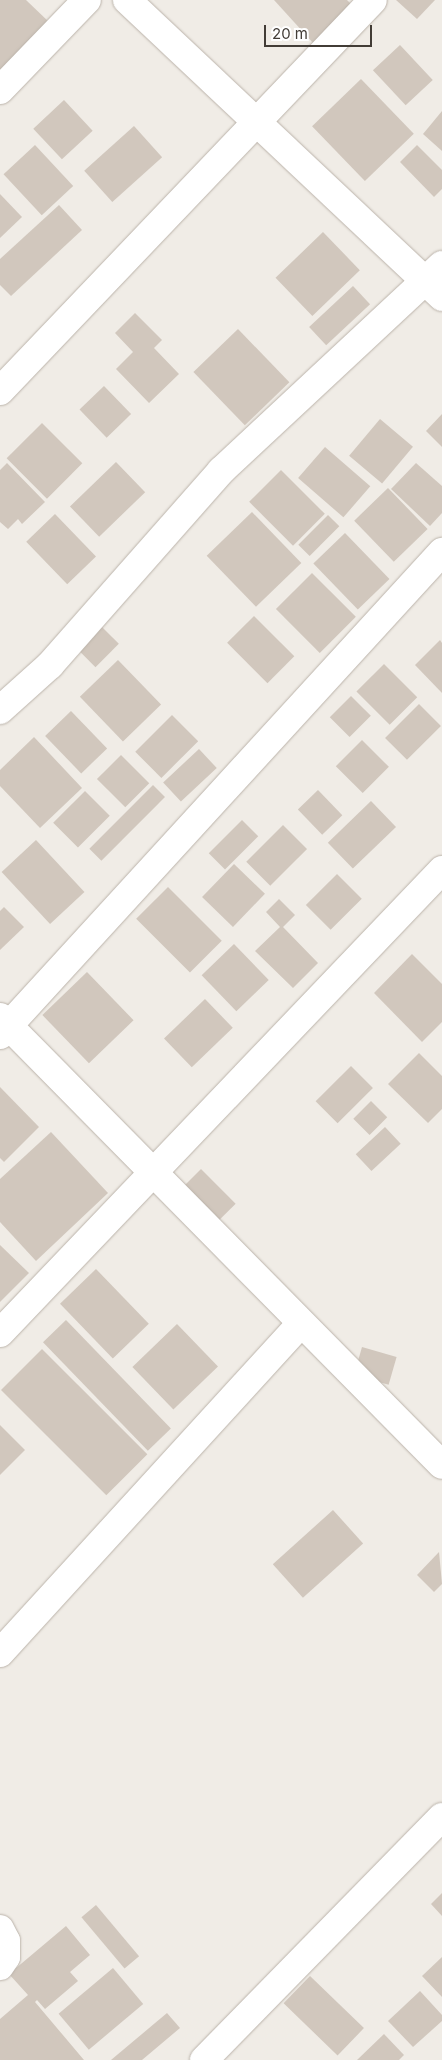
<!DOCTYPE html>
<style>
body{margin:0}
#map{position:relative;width:442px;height:2060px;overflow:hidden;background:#f0ece6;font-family:Inter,sans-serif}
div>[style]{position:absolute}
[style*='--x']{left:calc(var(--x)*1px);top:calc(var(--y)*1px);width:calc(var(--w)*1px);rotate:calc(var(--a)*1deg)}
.building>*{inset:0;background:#d1c7bd;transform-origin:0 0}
.roads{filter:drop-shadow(0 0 1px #bbb3aa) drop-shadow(0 0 1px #bbb3aa)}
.minor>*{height:28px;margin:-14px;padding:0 14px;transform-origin:14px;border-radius:14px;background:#fff}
span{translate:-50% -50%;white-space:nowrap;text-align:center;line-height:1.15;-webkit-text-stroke:4.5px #fff;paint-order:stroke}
.scale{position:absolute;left:264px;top:25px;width:108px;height:22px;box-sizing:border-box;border:2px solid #423c36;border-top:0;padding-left:6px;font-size:15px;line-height:18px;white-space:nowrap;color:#423c36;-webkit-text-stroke:4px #fff;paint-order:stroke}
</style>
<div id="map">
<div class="building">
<div style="clip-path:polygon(0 0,26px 0,49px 22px,0 72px)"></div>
<div style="clip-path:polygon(274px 0,347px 0,354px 7px,314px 44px)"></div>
<div style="clip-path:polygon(396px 0,435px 0,417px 19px)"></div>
<div style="left:400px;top:45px;width:48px;height:37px;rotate:47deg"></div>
<div style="left:361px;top:79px;width:76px;height:68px;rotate:46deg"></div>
<div style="left:64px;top:100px;width:42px;height:42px;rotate:47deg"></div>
<div style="clip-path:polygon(442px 111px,442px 151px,423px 134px)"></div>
<div style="left:134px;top:126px;width:42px;height:67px;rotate:48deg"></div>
<div style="left:35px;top:145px;width:56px;height:43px;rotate:47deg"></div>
<div style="clip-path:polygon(417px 145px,442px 170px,442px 189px,434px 197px,400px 162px)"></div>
<div style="clip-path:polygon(0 194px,22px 217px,0 238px)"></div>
<div style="clip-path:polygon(59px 205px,82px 230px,11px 296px,0 285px,0 259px)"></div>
<div style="left:323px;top:232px;width:53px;height:66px;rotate:46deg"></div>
<div style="left:353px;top:286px;width:25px;height:60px;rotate:47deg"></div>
<div style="clip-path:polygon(135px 313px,162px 340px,154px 348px,179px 374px,149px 403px,116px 369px,133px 352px,115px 333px)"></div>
<div style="left:238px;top:329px;width:74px;height:62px;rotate:46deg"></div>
<div style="left:104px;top:386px;width:39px;height:34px;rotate:46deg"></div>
<div style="clip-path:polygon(442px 414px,442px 447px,426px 431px)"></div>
<div style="left:380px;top:419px;width:43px;height:48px;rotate:40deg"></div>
<div style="left:42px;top:423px;width:57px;height:50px;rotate:45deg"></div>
<div style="left:325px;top:447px;width:60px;height:41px;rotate:41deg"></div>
<div style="left:116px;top:462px;width:42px;height:64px;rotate:46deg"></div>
<div style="clip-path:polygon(7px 463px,45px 502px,22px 524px,18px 519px,8px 529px,0 522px,0 470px)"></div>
<div style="clip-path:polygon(416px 463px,442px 486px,442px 513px,430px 526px,391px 489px)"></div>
<div style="left:281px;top:470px;width:62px;height:45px;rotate:45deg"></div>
<div style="left:388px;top:488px;width:57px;height:47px;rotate:46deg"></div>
<div style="left:252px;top:512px;width:71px;height:63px;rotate:46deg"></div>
<div style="left:55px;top:514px;width:59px;height:40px;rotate:46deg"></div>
<div style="left:328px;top:515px;width:16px;height:42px;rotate:45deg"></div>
<div style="left:345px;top:533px;width:64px;height:44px;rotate:46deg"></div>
<div style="left:312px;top:573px;width:62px;height:51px;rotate:45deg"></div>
<div style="left:254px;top:616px;width:57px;height:38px;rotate:45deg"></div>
<div style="left:99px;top:624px;width:28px;height:33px;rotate:45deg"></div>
<div style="clip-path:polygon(440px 640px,442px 643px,442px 693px,415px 665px)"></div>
<div style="left:118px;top:660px;width:62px;height:53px;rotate:46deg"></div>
<div style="left:384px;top:664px;width:47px;height:39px;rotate:45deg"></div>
<div style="left:351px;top:696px;width:28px;height:30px;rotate:45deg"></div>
<div style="left:419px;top:704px;width:31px;height:48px;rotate:45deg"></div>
<div style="left:71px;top:711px;width:52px;height:36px;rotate:46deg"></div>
<div style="left:172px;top:715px;width:37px;height:52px;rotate:45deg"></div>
<div style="clip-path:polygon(34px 737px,82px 788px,40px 828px,0 786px,0 770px)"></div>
<div style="left:362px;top:740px;width:38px;height:37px;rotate:45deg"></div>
<div style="left:199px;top:749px;width:26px;height:49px;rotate:47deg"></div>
<div style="left:121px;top:755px;width:40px;height:34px;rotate:45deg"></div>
<div style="left:153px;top:785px;width:17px;height:90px;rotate:45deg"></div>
<div style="left:318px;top:790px;width:35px;height:28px;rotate:46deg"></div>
<div style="left:85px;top:791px;width:35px;height:45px;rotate:45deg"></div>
<div style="left:371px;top:801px;width:36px;height:60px;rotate:46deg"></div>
<div style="left:242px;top:820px;width:23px;height:47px;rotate:45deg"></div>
<div style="left:283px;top:825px;width:34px;height:52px;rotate:45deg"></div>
<div style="left:36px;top:840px;width:71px;height:47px;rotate:47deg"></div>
<div style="left:234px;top:864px;width:43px;height:46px;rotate:44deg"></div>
<div style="left:337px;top:874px;width:35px;height:44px;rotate:45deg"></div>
<div style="left:168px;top:887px;width:76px;height:45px;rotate:45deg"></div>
<div style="clip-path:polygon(279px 899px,295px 915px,283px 927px,318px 963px,293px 988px,255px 951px,280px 927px,266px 912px)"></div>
<div style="clip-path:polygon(4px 907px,24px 927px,0 950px,0 911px)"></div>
<div style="left:234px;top:944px;width:50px;height:45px;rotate:46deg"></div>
<div style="clip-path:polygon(412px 954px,442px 984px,442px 1022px,422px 1042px,374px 993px)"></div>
<div style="left:87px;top:972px;width:67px;height:62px;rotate:46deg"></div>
<div style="left:205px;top:999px;width:40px;height:57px;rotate:46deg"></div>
<div style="clip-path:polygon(419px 1053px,442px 1076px,442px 1109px,428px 1123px,388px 1084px)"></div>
<div style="left:351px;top:1066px;width:31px;height:50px;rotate:45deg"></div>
<div style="clip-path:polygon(0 1087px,39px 1127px,4px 1162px,0 1158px)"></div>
<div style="left:371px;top:1101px;width:23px;height:25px;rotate:45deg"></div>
<div style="left:385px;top:1127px;width:23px;height:40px;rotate:47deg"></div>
<div style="clip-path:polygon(51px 1132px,108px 1193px,36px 1261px,0 1222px,0 1179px)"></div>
<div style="left:201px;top:1169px;width:49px;height:30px;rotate:45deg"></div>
<div style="clip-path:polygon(0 1245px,29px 1273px,0 1302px)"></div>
<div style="left:96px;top:1269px;width:76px;height:50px;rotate:46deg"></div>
<div style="left:66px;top:1320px;width:151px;height:32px;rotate:46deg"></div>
<div style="left:177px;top:1324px;width:59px;height:62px;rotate:46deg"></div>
<div style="left:362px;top:1347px;width:36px;height:29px;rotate:16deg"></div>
<div style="left:42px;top:1349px;width:149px;height:58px;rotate:45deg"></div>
<div style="clip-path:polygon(0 1425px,25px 1450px,0 1475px)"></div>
<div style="left:333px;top:1510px;width:45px;height:81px;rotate:48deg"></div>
<div style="clip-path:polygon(439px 1552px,442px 1584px,434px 1592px,417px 1575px)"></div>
<div style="clip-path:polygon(442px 1893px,442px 1916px,431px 1904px)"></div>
<div style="left:96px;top:1905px;width:67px;height:19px;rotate:50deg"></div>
<div style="clip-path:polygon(66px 1926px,90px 1955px,70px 1972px,78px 1981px,45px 2009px,37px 2000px,35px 2002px,84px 2060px,0 2060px,0 2019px,28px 1995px,9px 1974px)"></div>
<div style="clip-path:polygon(442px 1957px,442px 1997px,422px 1976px)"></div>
<div style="left:113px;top:1968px;width:47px;height:71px;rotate:50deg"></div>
<div style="left:310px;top:1976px;width:75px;height:38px;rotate:44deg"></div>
<div style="clip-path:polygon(420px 1991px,442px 2015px,442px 2021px,413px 2047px,388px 2021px)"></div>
<div style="clip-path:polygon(167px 2013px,180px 2028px,142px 2060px,111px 2060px)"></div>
<div style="clip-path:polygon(384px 2034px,404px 2055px,399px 2060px,357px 2060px)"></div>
</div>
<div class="roads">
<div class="minor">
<div style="--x:127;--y:0;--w:433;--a:43.3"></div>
<div style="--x:0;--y:90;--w:125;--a:-46"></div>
<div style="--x:0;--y:391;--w:540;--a:-46.35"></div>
<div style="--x:0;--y:710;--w:67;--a:-42"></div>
<div style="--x:50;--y:665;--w:259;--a:-48.6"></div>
<div style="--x:221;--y:471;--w:302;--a:-43"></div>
<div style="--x:0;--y:1017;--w:629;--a:45.39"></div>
<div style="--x:0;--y:1035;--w:655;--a:-47.54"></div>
<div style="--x:0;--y:1333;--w:640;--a:-46.33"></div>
<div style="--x:0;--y:1653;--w:445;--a:-47.6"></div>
<div style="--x:0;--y:1929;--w:13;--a:63"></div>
<div style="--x:6;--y:1941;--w:16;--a:90"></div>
<div style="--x:6;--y:1957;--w:11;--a:124"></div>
<div style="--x:204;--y:2060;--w:340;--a:-45.6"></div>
</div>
</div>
<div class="scale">20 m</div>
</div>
